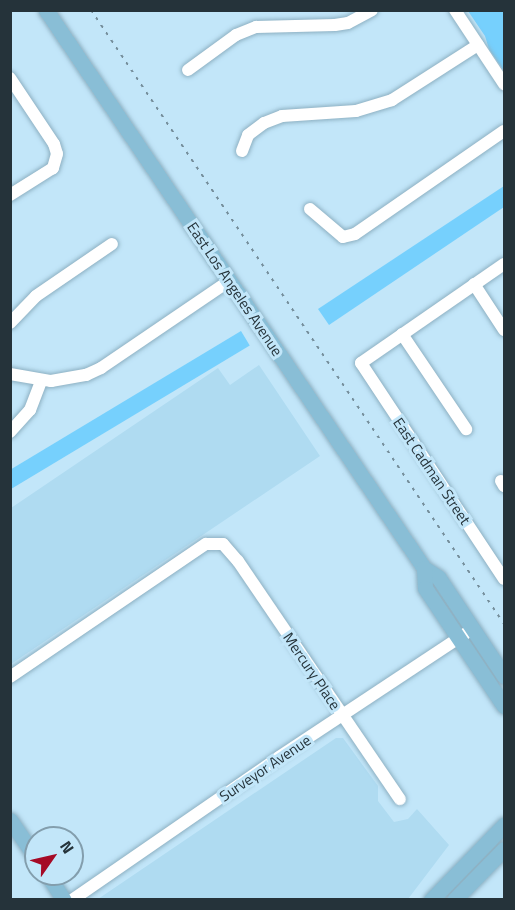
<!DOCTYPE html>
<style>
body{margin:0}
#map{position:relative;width:515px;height:910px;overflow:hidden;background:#c2e6f9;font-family:"Titillium Web",sans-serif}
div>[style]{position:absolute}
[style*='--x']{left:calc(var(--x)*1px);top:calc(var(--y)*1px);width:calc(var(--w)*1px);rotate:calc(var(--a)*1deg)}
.built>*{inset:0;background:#afdbf1}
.green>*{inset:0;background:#76d0fd;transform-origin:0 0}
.roads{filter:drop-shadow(0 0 2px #8db0c2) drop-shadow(0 0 2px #8db0c2)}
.minor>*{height:12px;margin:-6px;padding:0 6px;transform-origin:6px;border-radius:6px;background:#fff}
.major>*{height:15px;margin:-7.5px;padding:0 7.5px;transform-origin:7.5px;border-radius:7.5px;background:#89bed6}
.rail>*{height:2px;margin-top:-1px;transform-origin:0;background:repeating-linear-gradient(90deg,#748d9a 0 3px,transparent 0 9px)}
span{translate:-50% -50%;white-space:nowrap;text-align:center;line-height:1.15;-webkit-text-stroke:6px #c2e6f9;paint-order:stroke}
.street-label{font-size:15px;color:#25333a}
.frame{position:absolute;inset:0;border:12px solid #25333a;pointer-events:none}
.north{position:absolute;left:24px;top:826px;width:60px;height:60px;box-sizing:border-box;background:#c2e6f9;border:2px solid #839ead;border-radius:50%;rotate:56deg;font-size:16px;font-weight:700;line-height:24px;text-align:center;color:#25333a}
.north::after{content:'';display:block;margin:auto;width:21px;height:27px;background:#a50a26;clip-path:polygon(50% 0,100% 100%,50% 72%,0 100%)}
</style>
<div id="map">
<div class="built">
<div style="clip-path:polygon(259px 365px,320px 456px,11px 664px,11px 508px,218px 368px,230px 385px)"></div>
<div style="clip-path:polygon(336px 738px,343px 738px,378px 786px,378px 801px,394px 822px,408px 819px,417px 809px,449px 845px,408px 899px,98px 899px)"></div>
</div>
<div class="green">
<div style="clip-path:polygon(468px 11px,504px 11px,504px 71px,489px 49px,485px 36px)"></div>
<div style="clip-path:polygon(504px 186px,504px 207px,329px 325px,318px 309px)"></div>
<div style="left:241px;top:331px;width:17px;height:277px;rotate:59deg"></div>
</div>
<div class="roads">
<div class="minor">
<div style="--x:455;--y:10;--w:89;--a:56.5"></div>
<div style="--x:188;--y:70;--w:59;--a:-36.1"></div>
<div style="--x:236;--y:35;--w:22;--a:-22"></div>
<div style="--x:256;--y:27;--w:79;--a:-1.5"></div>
<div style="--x:335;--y:25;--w:13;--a:-9"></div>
<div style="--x:348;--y:23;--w:27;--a:-28"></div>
<div style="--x:10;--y:78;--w:79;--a:56.3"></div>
<div style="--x:54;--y:144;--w:10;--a:73"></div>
<div style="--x:57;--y:154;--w:15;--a:106"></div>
<div style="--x:53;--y:168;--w:51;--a:147.9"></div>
<div style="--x:242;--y:151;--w:17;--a:-69"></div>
<div style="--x:248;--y:135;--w:20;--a:-37"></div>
<div style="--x:264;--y:123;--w:19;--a:-21"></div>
<div style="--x:282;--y:116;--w:74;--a:-3.9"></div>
<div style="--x:356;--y:111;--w:38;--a:-17"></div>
<div style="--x:392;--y:100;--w:102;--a:-32.6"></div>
<div style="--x:310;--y:209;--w:43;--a:40.3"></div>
<div style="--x:343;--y:237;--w:12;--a:-14"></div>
<div style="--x:355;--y:234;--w:181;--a:-34.7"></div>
<div style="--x:504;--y:264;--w:174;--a:145.3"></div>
<div style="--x:361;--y:363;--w:259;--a:56.5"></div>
<div style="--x:474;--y:284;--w:55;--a:56.9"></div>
<div style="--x:10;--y:323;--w:37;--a:-46"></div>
<div style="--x:36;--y:296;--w:92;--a:-34.4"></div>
<div style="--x:402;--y:334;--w:115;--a:56"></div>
<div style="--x:10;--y:374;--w:42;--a:9.7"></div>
<div style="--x:51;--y:381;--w:36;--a:-10"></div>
<div style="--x:86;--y:375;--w:17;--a:-25"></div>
<div style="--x:101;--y:368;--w:155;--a:-34.2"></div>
<div style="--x:10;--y:432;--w:30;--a:-48"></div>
<div style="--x:30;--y:410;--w:31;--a:-69"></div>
<div style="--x:501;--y:481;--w:6;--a:59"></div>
<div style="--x:10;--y:677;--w:237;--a:-34.2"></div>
<div style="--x:206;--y:544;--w:17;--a:0"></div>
<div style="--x:223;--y:544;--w:23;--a:49"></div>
<div style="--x:238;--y:561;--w:288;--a:55.8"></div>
<div style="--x:72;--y:900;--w:252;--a:-34.6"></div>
<div style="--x:279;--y:757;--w:224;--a:-33.5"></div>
</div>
<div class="major">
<div style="--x:46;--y:10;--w:674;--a:55.89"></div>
<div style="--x:424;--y:568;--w:17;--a:33"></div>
<div style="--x:438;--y:577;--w:119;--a:56.3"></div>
<div style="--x:424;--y:568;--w:20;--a:87"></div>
<div style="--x:425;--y:588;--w:142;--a:56.2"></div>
<div style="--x:10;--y:820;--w:46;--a:55.6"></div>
<div style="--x:47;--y:874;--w:31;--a:57"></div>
<div style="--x:431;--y:900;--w:105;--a:-45.8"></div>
<div style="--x:454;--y:900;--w:71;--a:-45.6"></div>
</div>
</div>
<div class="rail">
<div style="--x:91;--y:10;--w:740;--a:56.07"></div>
</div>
<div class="street-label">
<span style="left:235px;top:289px;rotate:56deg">East Los Angeles Avenue</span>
<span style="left:432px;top:471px;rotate:56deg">East Cadman Street</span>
<span style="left:312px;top:671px;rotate:56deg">Mercury Place</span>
<span style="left:265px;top:768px;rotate:-34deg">Surveyor Avenue</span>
</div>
<div class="frame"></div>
<div class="north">N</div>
</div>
